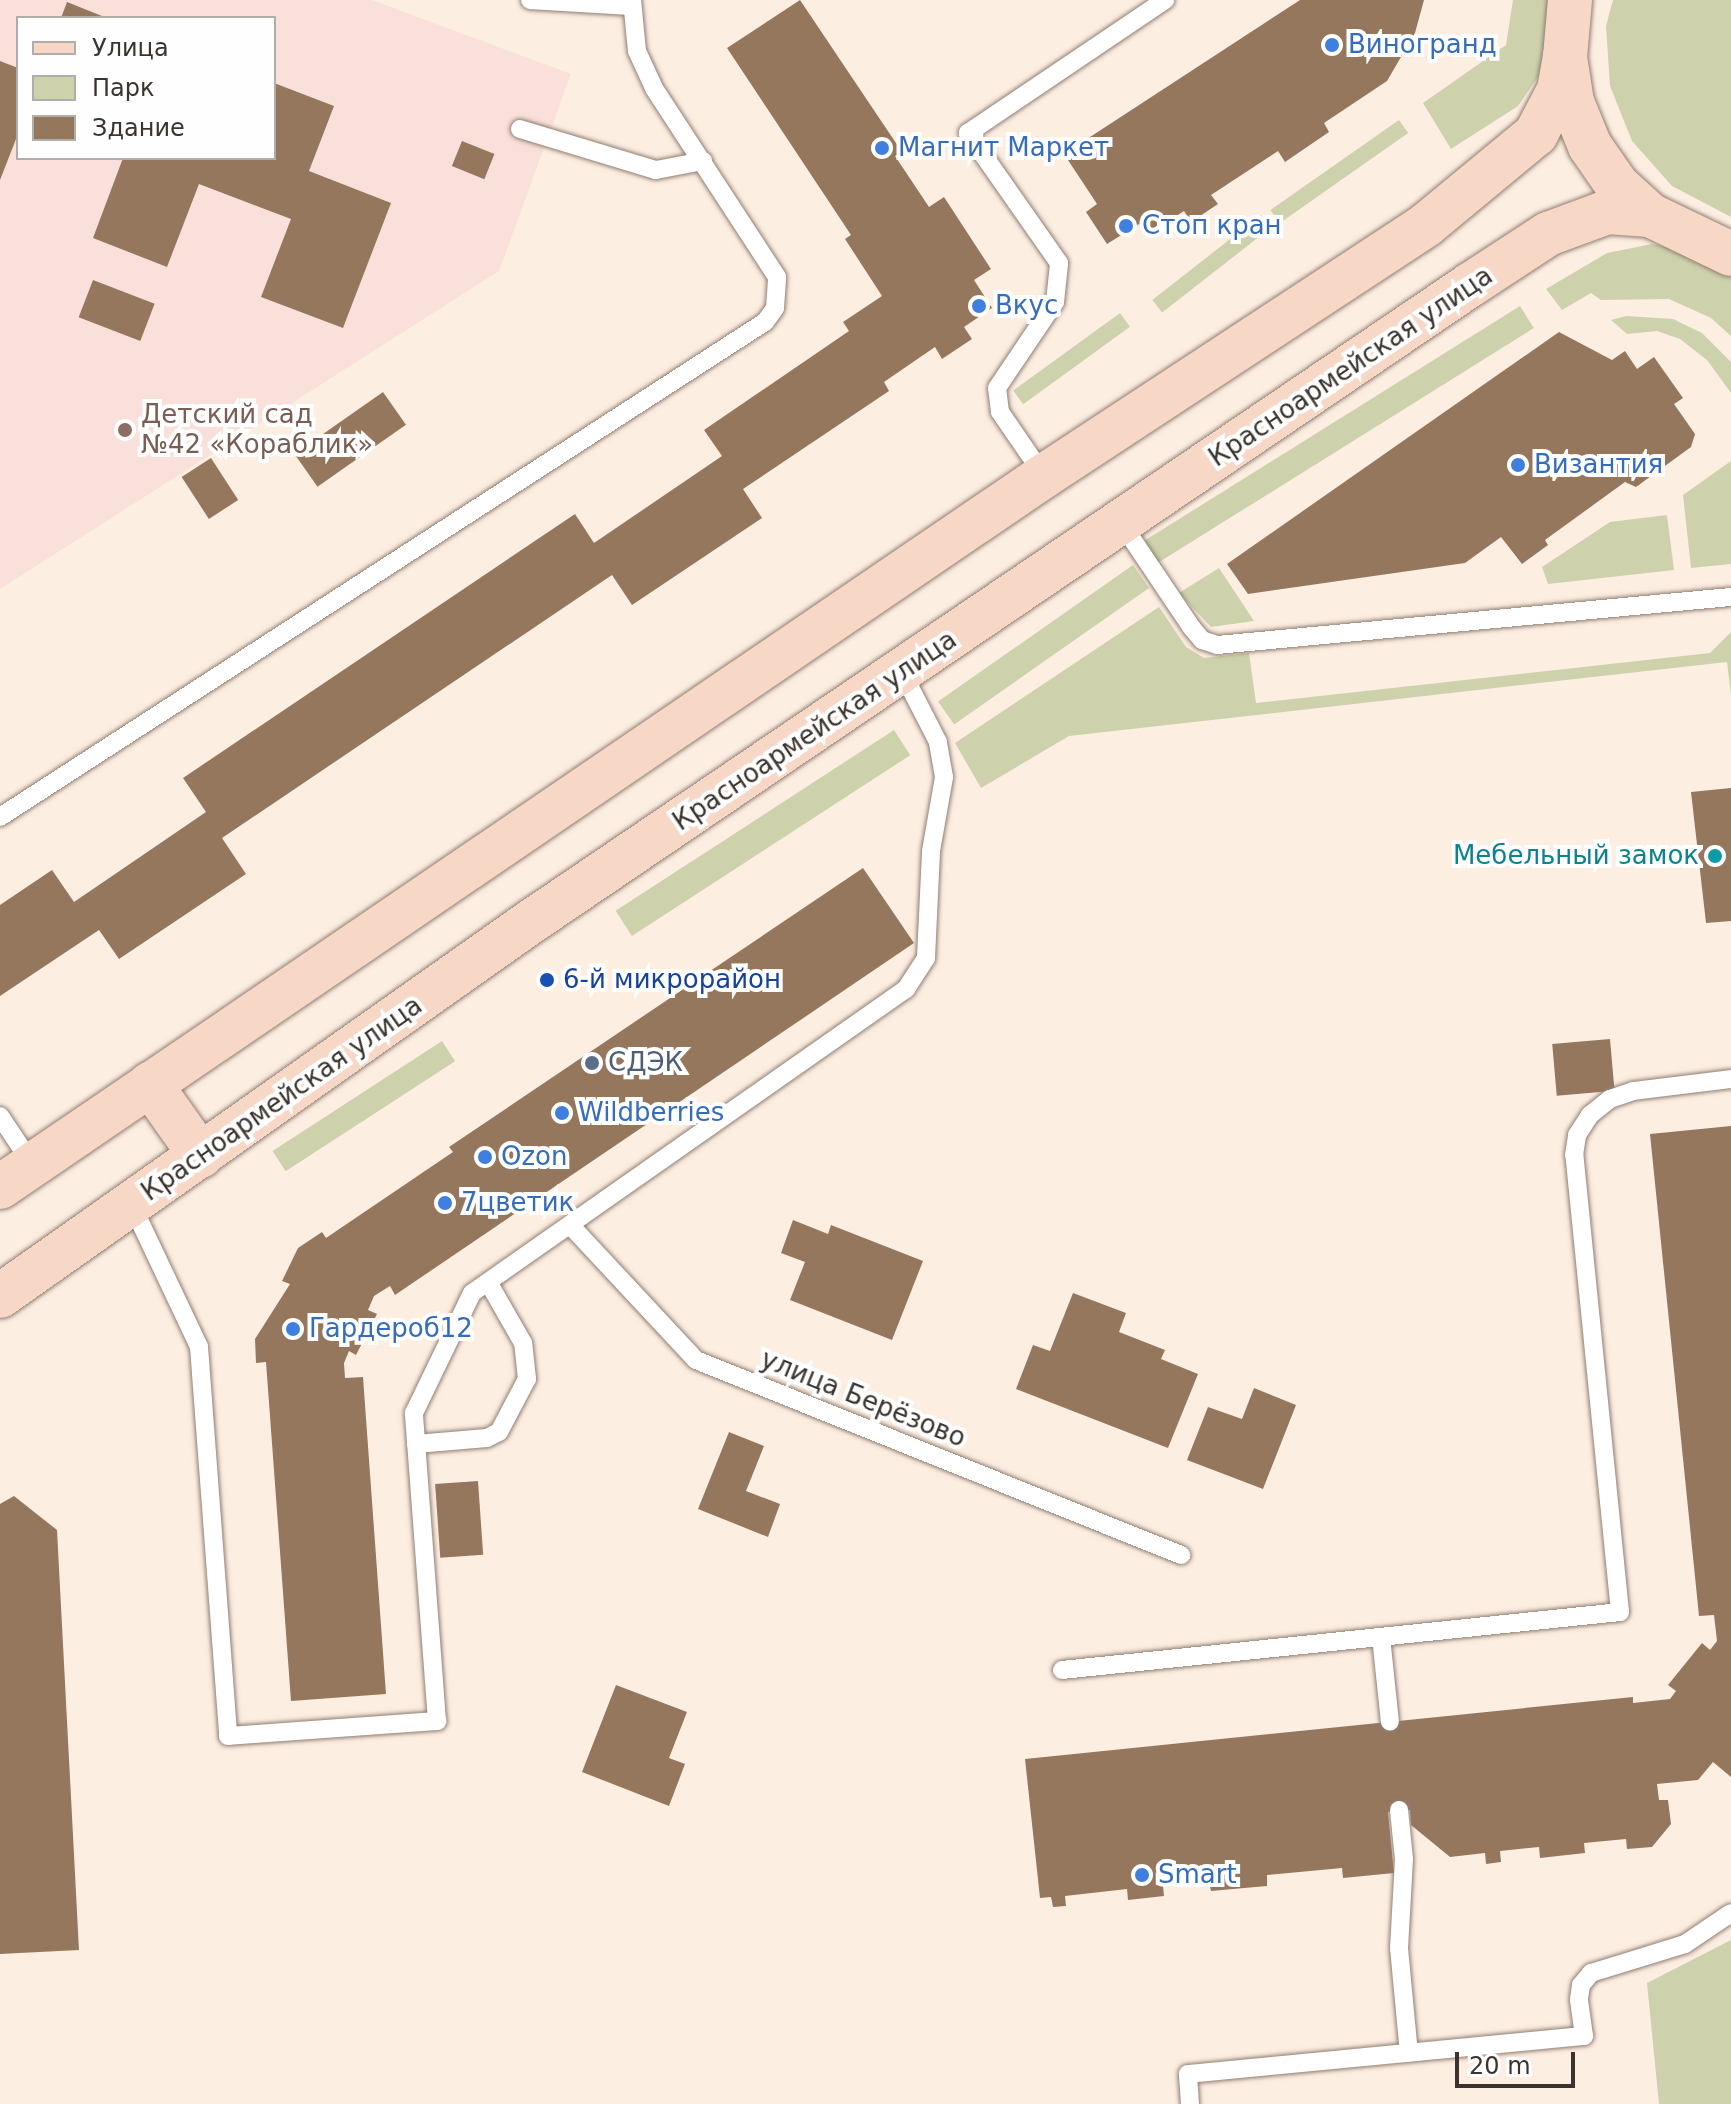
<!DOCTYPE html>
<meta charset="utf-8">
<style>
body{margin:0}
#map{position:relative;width:1731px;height:2104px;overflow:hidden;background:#fdeee2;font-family:"DejaVu Sans",sans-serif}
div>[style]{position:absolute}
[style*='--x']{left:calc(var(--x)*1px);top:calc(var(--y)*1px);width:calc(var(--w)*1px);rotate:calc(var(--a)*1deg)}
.education>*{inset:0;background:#fae0da}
.green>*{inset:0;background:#ced2ac;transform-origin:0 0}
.building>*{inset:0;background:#95775e;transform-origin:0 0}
.roads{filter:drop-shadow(0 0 2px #8f7e70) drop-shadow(0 0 2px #8f7e70)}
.service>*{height:18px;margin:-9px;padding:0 9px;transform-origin:9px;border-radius:9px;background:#fff}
.primary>*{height:44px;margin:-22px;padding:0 22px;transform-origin:22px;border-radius:22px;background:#f7d8c7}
.dots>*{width:22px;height:22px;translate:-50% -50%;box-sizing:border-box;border:4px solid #fefefe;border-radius:50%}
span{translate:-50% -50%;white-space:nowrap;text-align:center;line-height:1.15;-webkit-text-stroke:8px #fefefe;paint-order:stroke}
.shop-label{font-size:26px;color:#366cbe}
.left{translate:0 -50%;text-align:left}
.street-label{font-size:26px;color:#3b342e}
.education-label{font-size:26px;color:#785e54}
.culture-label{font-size:26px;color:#0d838f}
.right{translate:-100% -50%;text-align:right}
.transit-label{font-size:26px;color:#164399}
.service-label{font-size:26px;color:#4e5e75}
.legend{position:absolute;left:16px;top:16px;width:260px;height:144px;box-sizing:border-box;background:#fefefe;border:2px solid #b0adab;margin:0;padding:10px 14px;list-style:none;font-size:24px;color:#3b342e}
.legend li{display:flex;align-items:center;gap:16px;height:40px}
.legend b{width:40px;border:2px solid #b0adab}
.scale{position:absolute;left:1455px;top:2052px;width:120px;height:36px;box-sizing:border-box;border:4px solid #3b342e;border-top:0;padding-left:10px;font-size:24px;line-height:28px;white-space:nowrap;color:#3b342e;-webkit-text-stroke:6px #fefefe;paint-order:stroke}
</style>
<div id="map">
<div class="education">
<div style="clip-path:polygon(evenodd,0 0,372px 0,571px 74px,499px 271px,0 589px,0 0,18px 18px,274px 18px,274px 158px,18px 158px,18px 18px)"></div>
</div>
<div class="green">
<div style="clip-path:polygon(1513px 0,1552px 0,1540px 74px,1518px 106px,1451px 149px,1423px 103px,1506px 45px)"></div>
<div style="clip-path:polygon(1613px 0,1731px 0,1731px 217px,1672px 186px,1632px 141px,1610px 86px,1606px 26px)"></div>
<div style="left:1399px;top:120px;width:16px;height:157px;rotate:55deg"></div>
<div style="left:1261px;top:215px;width:16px;height:138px;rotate:52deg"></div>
<div style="clip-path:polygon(1652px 244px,1674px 248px,1731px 276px,1731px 336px,1711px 318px,1669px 299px,1601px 300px,1591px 293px,1562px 310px,1546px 289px,1607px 253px)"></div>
<div style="left:1520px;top:306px;width:26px;height:444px;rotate:58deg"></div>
<div style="left:1120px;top:313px;width:17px;height:132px;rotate:54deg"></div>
<div style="clip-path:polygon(1626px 316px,1673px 319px,1702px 333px,1731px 362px,1731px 393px,1707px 360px,1680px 339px,1657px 331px,1627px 334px,1611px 320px)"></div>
<div style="clip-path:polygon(1731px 461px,1731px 564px,1691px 568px,1683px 495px)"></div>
<div style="clip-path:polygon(1667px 515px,1674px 570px,1548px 584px,1542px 567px,1610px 522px)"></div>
<div style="left:1133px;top:565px;width:28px;height:238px;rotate:55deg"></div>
<div style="clip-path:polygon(1219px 568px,1254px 621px,1211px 627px,1179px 593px)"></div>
<div style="clip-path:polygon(1159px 607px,1186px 647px,1204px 658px,1249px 653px,1256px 703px,1710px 653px,1731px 632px,1731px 695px,1727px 662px,1069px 736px,981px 788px,955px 743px)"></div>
<div style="left:894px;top:730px;width:30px;height:332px;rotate:57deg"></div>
<div style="left:442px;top:1041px;width:24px;height:202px;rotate:57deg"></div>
<div style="clip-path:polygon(1731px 1940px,1731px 2104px,1659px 2104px,1647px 1983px)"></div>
</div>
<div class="building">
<div style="clip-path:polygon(800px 0,902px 152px,895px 156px,929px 207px,944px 197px,991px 269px,974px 280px,992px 308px,964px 327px,972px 339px,942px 359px,935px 347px,884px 382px,889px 391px,743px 489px,762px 518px,632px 605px,612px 575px,222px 838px,246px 874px,119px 959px,99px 930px,0 996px,0 905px,52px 870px,74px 902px,206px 812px,183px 778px,575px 514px,594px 543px,722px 456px,704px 430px,849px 331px,843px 322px,882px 296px,845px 239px,851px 235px,727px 48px)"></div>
<div style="clip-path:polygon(1300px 0,1424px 0,1415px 33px,1387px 81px,1324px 123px,1329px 132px,1285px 162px,1278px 151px,1211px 195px,1218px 204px,1191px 222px,1184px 211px,1147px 235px,1139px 224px,1107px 244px,1086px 212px,1097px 204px,1064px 154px)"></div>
<div style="clip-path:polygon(67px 2px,107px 18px,61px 18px)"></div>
<div style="clip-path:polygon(0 61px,18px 68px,18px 134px,0 180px)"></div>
<div style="clip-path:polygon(274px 83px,334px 106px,309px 171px,391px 203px,343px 328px,261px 297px,291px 219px,199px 184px,167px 267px,93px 238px,123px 158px,274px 158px)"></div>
<div style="left:462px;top:141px;width:35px;height:27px;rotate:22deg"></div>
<div style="left:93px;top:280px;width:66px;height:40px;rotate:21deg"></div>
<div style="clip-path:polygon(1559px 332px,1612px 360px,1625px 351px,1637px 369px,1654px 357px,1683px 398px,1674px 404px,1695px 434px,1691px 447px,1636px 487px,1625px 482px,1545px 540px,1548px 545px,1522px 564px,1501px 537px,1465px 563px,1248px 594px,1227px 564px)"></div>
<div style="left:383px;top:392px;width:40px;height:108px;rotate:55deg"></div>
<div style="left:211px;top:458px;width:50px;height:35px;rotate:57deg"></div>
<div style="clip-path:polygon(1731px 788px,1731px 921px,1706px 923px,1691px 792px)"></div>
<div style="clip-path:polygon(863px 868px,914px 943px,395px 1295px,390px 1286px,374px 1296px,368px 1310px,377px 1314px,356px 1355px,349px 1351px,344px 1363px,345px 1378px,363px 1377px,386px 1694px,291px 1701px,266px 1362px,256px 1363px,255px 1339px,290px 1284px,282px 1281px,298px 1248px,322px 1232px,326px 1238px,453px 1152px,449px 1147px)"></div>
<div style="left:1610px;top:1039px;width:52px;height:58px;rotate:85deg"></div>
<div style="clip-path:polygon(1731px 1126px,1731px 1777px,1713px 1762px,1698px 1780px,1657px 1784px,1659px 1800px,1668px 1800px,1671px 1824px,1652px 1847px,1627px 1849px,1626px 1839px,1584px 1843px,1585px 1853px,1540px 1858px,1539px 1847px,1500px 1851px,1501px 1862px,1486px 1864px,1485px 1853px,1450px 1857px,1411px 1825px,1410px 1810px,1399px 1810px,1388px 1812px,1394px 1873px,1343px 1878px,1342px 1868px,1267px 1875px,1267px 1886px,1211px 1891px,1209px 1881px,1163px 1886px,1164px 1896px,1128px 1900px,1127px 1889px,1065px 1896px,1066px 1906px,1053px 1907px,1051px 1897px,1040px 1898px,1025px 1759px,1633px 1697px,1633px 1703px,1670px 1699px,1676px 1691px,1668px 1685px,1702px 1643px,1710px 1650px,1717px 1641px,1714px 1615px,1699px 1616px,1650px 1134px)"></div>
<div style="clip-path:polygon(793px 1220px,828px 1234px,831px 1225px,923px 1261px,892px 1340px,790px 1300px,805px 1262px,781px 1253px)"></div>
<div style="clip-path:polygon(1073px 1293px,1126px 1313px,1119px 1332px,1165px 1350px,1161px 1359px,1198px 1374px,1168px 1448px,1016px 1389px,1033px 1345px,1050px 1351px)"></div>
<div style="clip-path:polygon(1254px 1388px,1296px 1405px,1263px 1489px,1187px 1460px,1208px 1407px,1242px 1419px)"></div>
<div style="clip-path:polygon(729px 1432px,764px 1446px,746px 1491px,780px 1504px,768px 1537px,698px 1509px)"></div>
<div style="left:478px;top:1481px;width:74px;height:43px;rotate:86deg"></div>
<div style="clip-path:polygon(14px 1496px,57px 1530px,79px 1950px,0 1954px,0 1504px)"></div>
<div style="clip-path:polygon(616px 1685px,687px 1712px,669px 1758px,685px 1764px,669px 1806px,582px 1772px)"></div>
</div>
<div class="roads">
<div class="service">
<div style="--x:530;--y:0;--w:100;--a:3.4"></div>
<div style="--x:520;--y:129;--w:142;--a:16.8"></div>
<div style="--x:656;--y:170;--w:48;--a:-10.8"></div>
<div style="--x:1044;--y:476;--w:78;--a:-124.5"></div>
<div style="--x:1000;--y:412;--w:24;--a:-97"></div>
<div style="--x:997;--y:388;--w:104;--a:-56"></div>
<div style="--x:1055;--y:302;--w:39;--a:-84"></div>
<div style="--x:1059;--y:263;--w:159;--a:-125"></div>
<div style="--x:968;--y:133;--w:238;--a:-34"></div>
<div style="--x:1122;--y:524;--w:125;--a:56.1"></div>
<div style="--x:1192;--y:628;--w:16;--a:50"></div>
<div style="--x:1202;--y:640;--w:16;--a:18"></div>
<div style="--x:1217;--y:645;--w:516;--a:-5.34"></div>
<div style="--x:0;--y:817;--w:911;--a:-32.91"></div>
<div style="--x:765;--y:322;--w:17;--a:-54"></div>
<div style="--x:775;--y:308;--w:31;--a:-86"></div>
<div style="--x:777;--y:277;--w:225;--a:-123.1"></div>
<div style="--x:654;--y:88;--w:41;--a:-114.7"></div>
<div style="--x:637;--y:51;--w:51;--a:-95.6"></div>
<div style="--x:0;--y:1116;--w:58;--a:56.3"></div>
<div style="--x:132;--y:1205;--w:157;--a:64.7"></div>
<div style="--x:199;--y:1347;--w:390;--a:85.7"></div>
<div style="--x:228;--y:1736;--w:210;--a:-4.1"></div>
<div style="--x:437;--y:1721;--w:309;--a:-94.3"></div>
<div style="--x:414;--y:1413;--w:133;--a:-64.2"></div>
<div style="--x:472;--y:1293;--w:530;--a:-35.01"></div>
<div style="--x:906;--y:989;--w:37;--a:-57"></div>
<div style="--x:926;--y:958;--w:107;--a:-87.3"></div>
<div style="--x:931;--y:851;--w:75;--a:-80"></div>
<div style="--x:944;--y:777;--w:36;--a:-100"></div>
<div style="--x:938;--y:742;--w:79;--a:-117.2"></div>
<div style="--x:571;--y:1226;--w:183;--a:47"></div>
<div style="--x:696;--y:1360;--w:523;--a:21.9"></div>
<div style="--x:416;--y:1444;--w:71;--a:-4.8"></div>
<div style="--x:487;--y:1438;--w:13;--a:-27"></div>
<div style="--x:499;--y:1432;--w:60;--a:-62.2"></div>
<div style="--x:527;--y:1379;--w:36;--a:-96"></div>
<div style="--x:523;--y:1343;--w:70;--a:-119.8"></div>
<div style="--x:1381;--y:1637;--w:85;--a:84"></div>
<div style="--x:1062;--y:1670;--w:561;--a:-5.93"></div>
<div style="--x:1620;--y:1612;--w:459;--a:-95.7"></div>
<div style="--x:1574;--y:1155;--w:20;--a:-81"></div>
<div style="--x:1577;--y:1135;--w:24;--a:-57"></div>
<div style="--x:1590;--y:1115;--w:26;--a:-39"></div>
<div style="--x:1610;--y:1099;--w:24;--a:-19"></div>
<div style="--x:1633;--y:1091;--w:99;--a:-7"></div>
<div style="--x:1399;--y:1810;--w:49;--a:84.2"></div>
<div style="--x:1404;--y:1859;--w:89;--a:93.2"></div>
<div style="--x:1399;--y:1948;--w:105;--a:84.6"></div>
<div style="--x:1190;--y:2104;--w:30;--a:-94"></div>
<div style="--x:1188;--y:2074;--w:398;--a:-5.5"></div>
<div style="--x:1584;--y:2036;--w:37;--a:-98"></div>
<div style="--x:1579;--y:1999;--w:14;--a:-82"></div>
<div style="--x:1581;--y:1985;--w:16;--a:-50"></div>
<div style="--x:1591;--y:1973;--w:98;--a:-17.1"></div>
<div style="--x:1685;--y:1944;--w:55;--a:-34"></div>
</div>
<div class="primary">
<div style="--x:1570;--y:0;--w:57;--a:95"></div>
<div style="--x:1565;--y:57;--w:46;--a:81.2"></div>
<div style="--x:1572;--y:102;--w:48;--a:67.8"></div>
<div style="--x:1590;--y:146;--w:47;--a:55.3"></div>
<div style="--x:1617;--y:185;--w:45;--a:42.3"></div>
<div style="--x:1650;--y:215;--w:90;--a:25.7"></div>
<div style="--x:150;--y:1084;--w:88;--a:54.7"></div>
<div style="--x:0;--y:1187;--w:1263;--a:-34.26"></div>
<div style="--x:1044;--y:476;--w:457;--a:-33.3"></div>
<div style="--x:1426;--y:225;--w:143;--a:-39.6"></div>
<div style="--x:1536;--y:134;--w:50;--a:-62.4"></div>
<div style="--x:1559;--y:90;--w:34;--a:-80"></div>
<div style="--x:0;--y:1296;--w:647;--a:-35.19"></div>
<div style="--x:529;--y:923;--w:1137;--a:-34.14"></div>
<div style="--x:1470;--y:285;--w:93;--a:-33.2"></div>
<div style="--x:1548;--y:234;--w:63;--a:-20.4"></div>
<div style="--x:1607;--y:212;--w:43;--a:4"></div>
</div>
</div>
<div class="dots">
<div style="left:1332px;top:45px;background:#3f7fe0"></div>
<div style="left:882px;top:148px;background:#3f7fe0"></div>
<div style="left:1126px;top:226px;background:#3f7fe0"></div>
<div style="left:979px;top:306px;background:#3f7fe0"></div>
<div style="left:125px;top:430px;background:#8d6e63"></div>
<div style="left:1518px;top:465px;background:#3f7fe0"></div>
<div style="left:1715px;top:856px;background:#0f9aa8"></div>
<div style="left:547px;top:980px;background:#1a4fb4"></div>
<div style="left:592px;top:1063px;background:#5c6f8a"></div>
<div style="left:562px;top:1113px;background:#3f7fe0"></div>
<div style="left:485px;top:1157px;background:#3f7fe0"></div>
<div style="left:445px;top:1203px;background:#3f7fe0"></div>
<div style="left:293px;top:1329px;background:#3f7fe0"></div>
<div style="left:1142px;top:1875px;background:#3f7fe0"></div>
</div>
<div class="shop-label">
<span class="left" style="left:1348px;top:45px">Виногранд</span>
<span class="left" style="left:898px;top:148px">Магнит Маркет</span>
<span class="left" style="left:1142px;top:226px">Стоп кран</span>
<span class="left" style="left:995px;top:306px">Вкус</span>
<span class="left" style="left:1534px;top:465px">Византия</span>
<span class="left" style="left:578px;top:1113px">Wildberries</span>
<span class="left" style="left:501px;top:1157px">Ozon</span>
<span class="left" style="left:461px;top:1203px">7цветик</span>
<span class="left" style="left:309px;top:1329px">Гардероб12</span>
<span class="left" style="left:1158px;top:1875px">Smart</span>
</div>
<div class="street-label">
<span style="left:1351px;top:367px;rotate:-34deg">Красноармейская улица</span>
<span style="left:815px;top:731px;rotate:-34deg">Красноармейская улица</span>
<span style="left:282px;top:1099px;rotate:-35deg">Красноармейская улица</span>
<span style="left:863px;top:1399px;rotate:22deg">улица Берёзово</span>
</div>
<div class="education-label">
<span class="left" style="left:141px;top:430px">Детский сад<br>№42 «Кораблик»</span>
</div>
<div class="culture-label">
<span class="right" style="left:1699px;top:856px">Мебельный замок</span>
</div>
<div class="transit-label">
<span class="left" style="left:563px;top:980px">6-й микрорайон</span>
</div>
<div class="service-label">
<span class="left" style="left:608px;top:1063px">СДЭК</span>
</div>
<ul class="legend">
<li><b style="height:10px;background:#f7d8c7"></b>Улица</li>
<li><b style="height:22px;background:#ced2ac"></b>Парк</li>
<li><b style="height:22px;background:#95775e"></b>Здание</li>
</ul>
<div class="scale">20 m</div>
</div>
